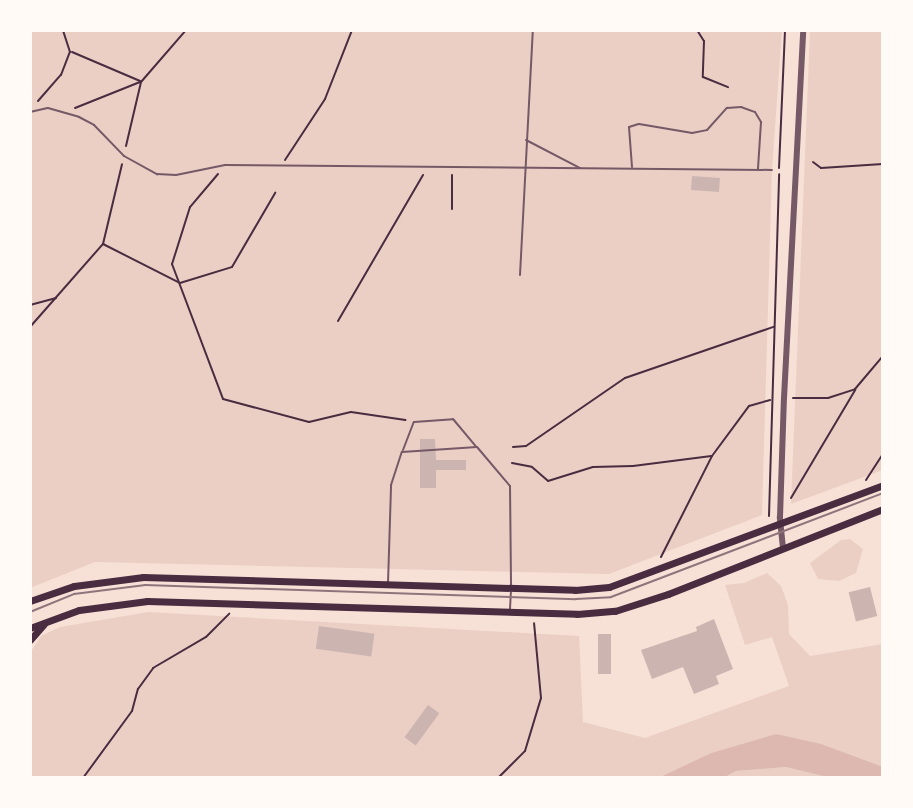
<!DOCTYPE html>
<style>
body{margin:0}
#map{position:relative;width:913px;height:808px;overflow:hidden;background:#f7e1d7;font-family:Inter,sans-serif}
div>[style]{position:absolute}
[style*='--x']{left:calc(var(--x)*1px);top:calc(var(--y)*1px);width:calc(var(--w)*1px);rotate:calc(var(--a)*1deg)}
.green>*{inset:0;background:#ebcfc5}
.water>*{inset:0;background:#dcb8b0}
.building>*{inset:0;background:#ccb4b1;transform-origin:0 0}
.path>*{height:2px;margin:-1px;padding:0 1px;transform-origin:1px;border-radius:1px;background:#4a2c40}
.service>*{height:2px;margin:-1px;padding:0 1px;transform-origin:1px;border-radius:1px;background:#755966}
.tertiary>*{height:6px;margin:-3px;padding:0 3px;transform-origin:3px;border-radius:3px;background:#755966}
.secondary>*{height:7px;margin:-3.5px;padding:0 3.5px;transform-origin:3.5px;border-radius:3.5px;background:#4a2c40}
.tram>*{height:2px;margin:-1px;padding:0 1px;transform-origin:1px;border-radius:1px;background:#8f747c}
span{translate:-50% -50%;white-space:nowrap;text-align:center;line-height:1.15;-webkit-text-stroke:7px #fffaf5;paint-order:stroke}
.frame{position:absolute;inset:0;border:32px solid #fffaf5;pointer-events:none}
</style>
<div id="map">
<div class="green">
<div style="clip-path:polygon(30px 30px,782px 30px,772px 170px,762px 515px,609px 574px,95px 562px,30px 588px)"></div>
<div style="clip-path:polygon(810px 30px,883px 30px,883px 470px,791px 504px)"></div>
<div style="clip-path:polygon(850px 539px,863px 549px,856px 573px,839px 581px,818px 579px,810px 563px,841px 540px)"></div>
<div style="clip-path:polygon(767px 573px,781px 586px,788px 605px,789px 634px,810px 656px,883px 644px,883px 767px,776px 734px,711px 753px,658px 778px,30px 778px,30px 653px,41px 636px,60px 627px,148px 612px,579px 636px,583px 722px,645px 738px,789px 686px,772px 637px,745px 645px,725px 585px,744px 583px)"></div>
<div style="clip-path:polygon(786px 767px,831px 778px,723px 778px,736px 771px)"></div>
</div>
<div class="water">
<div style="clip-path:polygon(776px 734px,821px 744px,883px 767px,883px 778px,831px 778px,786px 767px,736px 771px,723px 778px,658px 778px,711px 753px)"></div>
</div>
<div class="building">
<div style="left:692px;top:176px;width:28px;height:14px;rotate:4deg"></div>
<div style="clip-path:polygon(420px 439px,435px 439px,436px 460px,466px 460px,466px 470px,436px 470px,436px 488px,420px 488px)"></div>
<div style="left:870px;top:587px;width:30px;height:22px;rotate:76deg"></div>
<div style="clip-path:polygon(714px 619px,733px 669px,716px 676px,719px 684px,694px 694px,683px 667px,652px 679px,641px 650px,697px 631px,696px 627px)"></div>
<div style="left:319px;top:626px;width:56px;height:23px;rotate:8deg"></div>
<div style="left:598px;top:634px;width:13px;height:40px"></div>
<div style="left:428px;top:705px;width:14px;height:40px;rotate:36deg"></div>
</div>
<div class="path">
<div style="--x:697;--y:30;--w:13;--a:58"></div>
<div style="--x:704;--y:41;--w:36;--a:92"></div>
<div style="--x:703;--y:77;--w:27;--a:22"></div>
<div style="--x:72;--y:52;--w:74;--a:23.1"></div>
<div style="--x:38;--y:101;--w:35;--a:-49"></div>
<div style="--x:61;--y:75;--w:25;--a:-69"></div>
<div style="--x:70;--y:52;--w:23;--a:-108"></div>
<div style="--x:75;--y:108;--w:70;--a:-21.8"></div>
<div style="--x:126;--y:146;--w:66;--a:-76.8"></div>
<div style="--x:141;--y:82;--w:69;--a:-49.1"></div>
<div style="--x:285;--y:160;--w:73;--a:-56.7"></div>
<div style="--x:325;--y:99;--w:74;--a:-68.6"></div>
<div style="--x:813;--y:162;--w:10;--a:37"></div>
<div style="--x:821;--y:168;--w:62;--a:-3.7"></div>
<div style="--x:779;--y:168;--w:138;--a:-87.5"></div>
<div style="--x:218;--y:174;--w:43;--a:130.3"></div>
<div style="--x:190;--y:207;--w:60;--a:107.5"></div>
<div style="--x:172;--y:264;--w:144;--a:69.3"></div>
<div style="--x:223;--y:399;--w:89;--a:15"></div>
<div style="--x:309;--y:422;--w:43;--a:-13.4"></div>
<div style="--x:351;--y:412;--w:55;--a:8.4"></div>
<div style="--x:452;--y:209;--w:34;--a:-90"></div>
<div style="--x:103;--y:244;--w:86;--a:26.9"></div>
<div style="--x:180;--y:283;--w:54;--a:-17.1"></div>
<div style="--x:232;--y:267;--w:86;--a:-59.8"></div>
<div style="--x:30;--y:305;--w:27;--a:-15"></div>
<div style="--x:338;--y:321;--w:169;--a:-59.8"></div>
<div style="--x:30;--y:327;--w:111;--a:-48.7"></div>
<div style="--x:103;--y:244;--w:82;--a:-76.6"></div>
<div style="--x:793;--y:398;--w:35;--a:0"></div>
<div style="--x:828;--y:398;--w:28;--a:-18"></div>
<div style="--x:855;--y:389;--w:43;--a:-49.7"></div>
<div style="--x:513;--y:447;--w:13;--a:-4"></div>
<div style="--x:526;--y:446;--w:120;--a:-34.5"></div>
<div style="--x:625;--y:378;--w:157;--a:-19"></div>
<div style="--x:512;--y:463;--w:20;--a:11"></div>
<div style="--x:532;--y:467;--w:21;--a:41"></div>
<div style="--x:548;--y:481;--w:47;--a:-17.3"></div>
<div style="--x:593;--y:467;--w:40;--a:-1.4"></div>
<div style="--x:633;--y:466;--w:79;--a:-7.3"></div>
<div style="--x:866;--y:480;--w:31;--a:-57"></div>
<div style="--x:791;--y:498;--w:126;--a:-59.3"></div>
<div style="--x:769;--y:516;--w:342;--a:-88.3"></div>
<div style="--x:661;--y:557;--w:113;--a:-63.2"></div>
<div style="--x:712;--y:456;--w:62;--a:-53.5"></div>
<div style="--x:749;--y:406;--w:22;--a:-16"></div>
<div style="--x:83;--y:778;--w:83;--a:-53.8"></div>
<div style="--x:132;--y:711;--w:23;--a:-75"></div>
<div style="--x:138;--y:689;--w:26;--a:-54"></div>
<div style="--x:153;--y:668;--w:61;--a:-30.3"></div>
<div style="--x:206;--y:637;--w:33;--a:-45"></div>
<div style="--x:498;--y:778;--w:38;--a:-45"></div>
<div style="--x:525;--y:751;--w:55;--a:-73.2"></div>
<div style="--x:541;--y:698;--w:75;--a:-95.3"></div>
</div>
<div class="service">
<div style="--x:30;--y:112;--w:18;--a:-13"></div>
<div style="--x:48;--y:108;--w:32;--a:16"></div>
<div style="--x:79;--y:117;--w:17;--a:28"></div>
<div style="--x:94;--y:125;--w:43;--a:45.9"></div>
<div style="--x:124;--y:156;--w:38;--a:29"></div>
<div style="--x:157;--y:174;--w:19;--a:3"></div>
<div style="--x:176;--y:175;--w:50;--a:-11.5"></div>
<div style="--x:225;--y:165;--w:547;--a:0.52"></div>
<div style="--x:526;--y:140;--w:61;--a:27.4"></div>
<div style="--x:632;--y:167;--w:40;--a:-94.3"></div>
<div style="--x:629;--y:127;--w:10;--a:-17"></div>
<div style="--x:639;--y:124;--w:54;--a:9.6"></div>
<div style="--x:692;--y:133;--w:15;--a:-11"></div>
<div style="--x:707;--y:130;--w:30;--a:-48"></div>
<div style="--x:727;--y:108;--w:14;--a:-4"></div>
<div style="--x:741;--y:107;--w:15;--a:20"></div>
<div style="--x:755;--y:112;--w:12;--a:59"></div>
<div style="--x:761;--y:122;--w:47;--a:93.7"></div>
<div style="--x:520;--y:275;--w:245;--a:-87"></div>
<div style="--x:403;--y:450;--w:30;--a:-69"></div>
<div style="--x:414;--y:422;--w:39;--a:-4"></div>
<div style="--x:453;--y:419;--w:35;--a:50"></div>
<div style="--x:388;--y:583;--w:98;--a:-88.2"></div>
<div style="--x:391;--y:485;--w:35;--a:-72"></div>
<div style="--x:402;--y:452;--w:75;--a:-3.8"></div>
<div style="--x:477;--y:447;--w:51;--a:49.8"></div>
<div style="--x:510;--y:486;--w:99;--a:89.4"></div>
<div style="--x:510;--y:609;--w:17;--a:-87"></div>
</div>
<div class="tertiary">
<div style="--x:783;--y:548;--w:31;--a:-96"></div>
<div style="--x:780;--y:517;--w:119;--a:-88.1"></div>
<div style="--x:784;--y:398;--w:368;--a:-87"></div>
</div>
<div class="secondary">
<div style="--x:30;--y:601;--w:46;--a:-18.8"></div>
<div style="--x:74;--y:586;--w:70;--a:-7.4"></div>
<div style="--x:143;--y:577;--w:432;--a:1.7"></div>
<div style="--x:575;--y:590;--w:34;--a:-5"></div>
<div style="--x:609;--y:587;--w:292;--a:-20.4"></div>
<div style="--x:30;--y:628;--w:52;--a:-20.2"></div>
<div style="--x:79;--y:610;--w:69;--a:-7.5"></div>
<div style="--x:147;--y:601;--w:430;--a:1.7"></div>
<div style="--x:577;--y:614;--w:38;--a:-5"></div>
<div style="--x:615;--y:611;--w:56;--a:-17.8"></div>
<div style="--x:668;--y:594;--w:231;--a:-21.6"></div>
<div style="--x:30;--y:640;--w:21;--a:-49"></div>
</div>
<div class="tram">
<div style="--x:30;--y:612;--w:48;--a:-22.2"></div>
<div style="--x:74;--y:594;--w:72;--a:-7.2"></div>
<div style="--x:145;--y:585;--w:431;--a:1.9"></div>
<div style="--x:576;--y:599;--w:35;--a:-3"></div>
<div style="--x:611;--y:597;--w:291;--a:-20.9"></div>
</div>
<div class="frame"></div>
</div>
